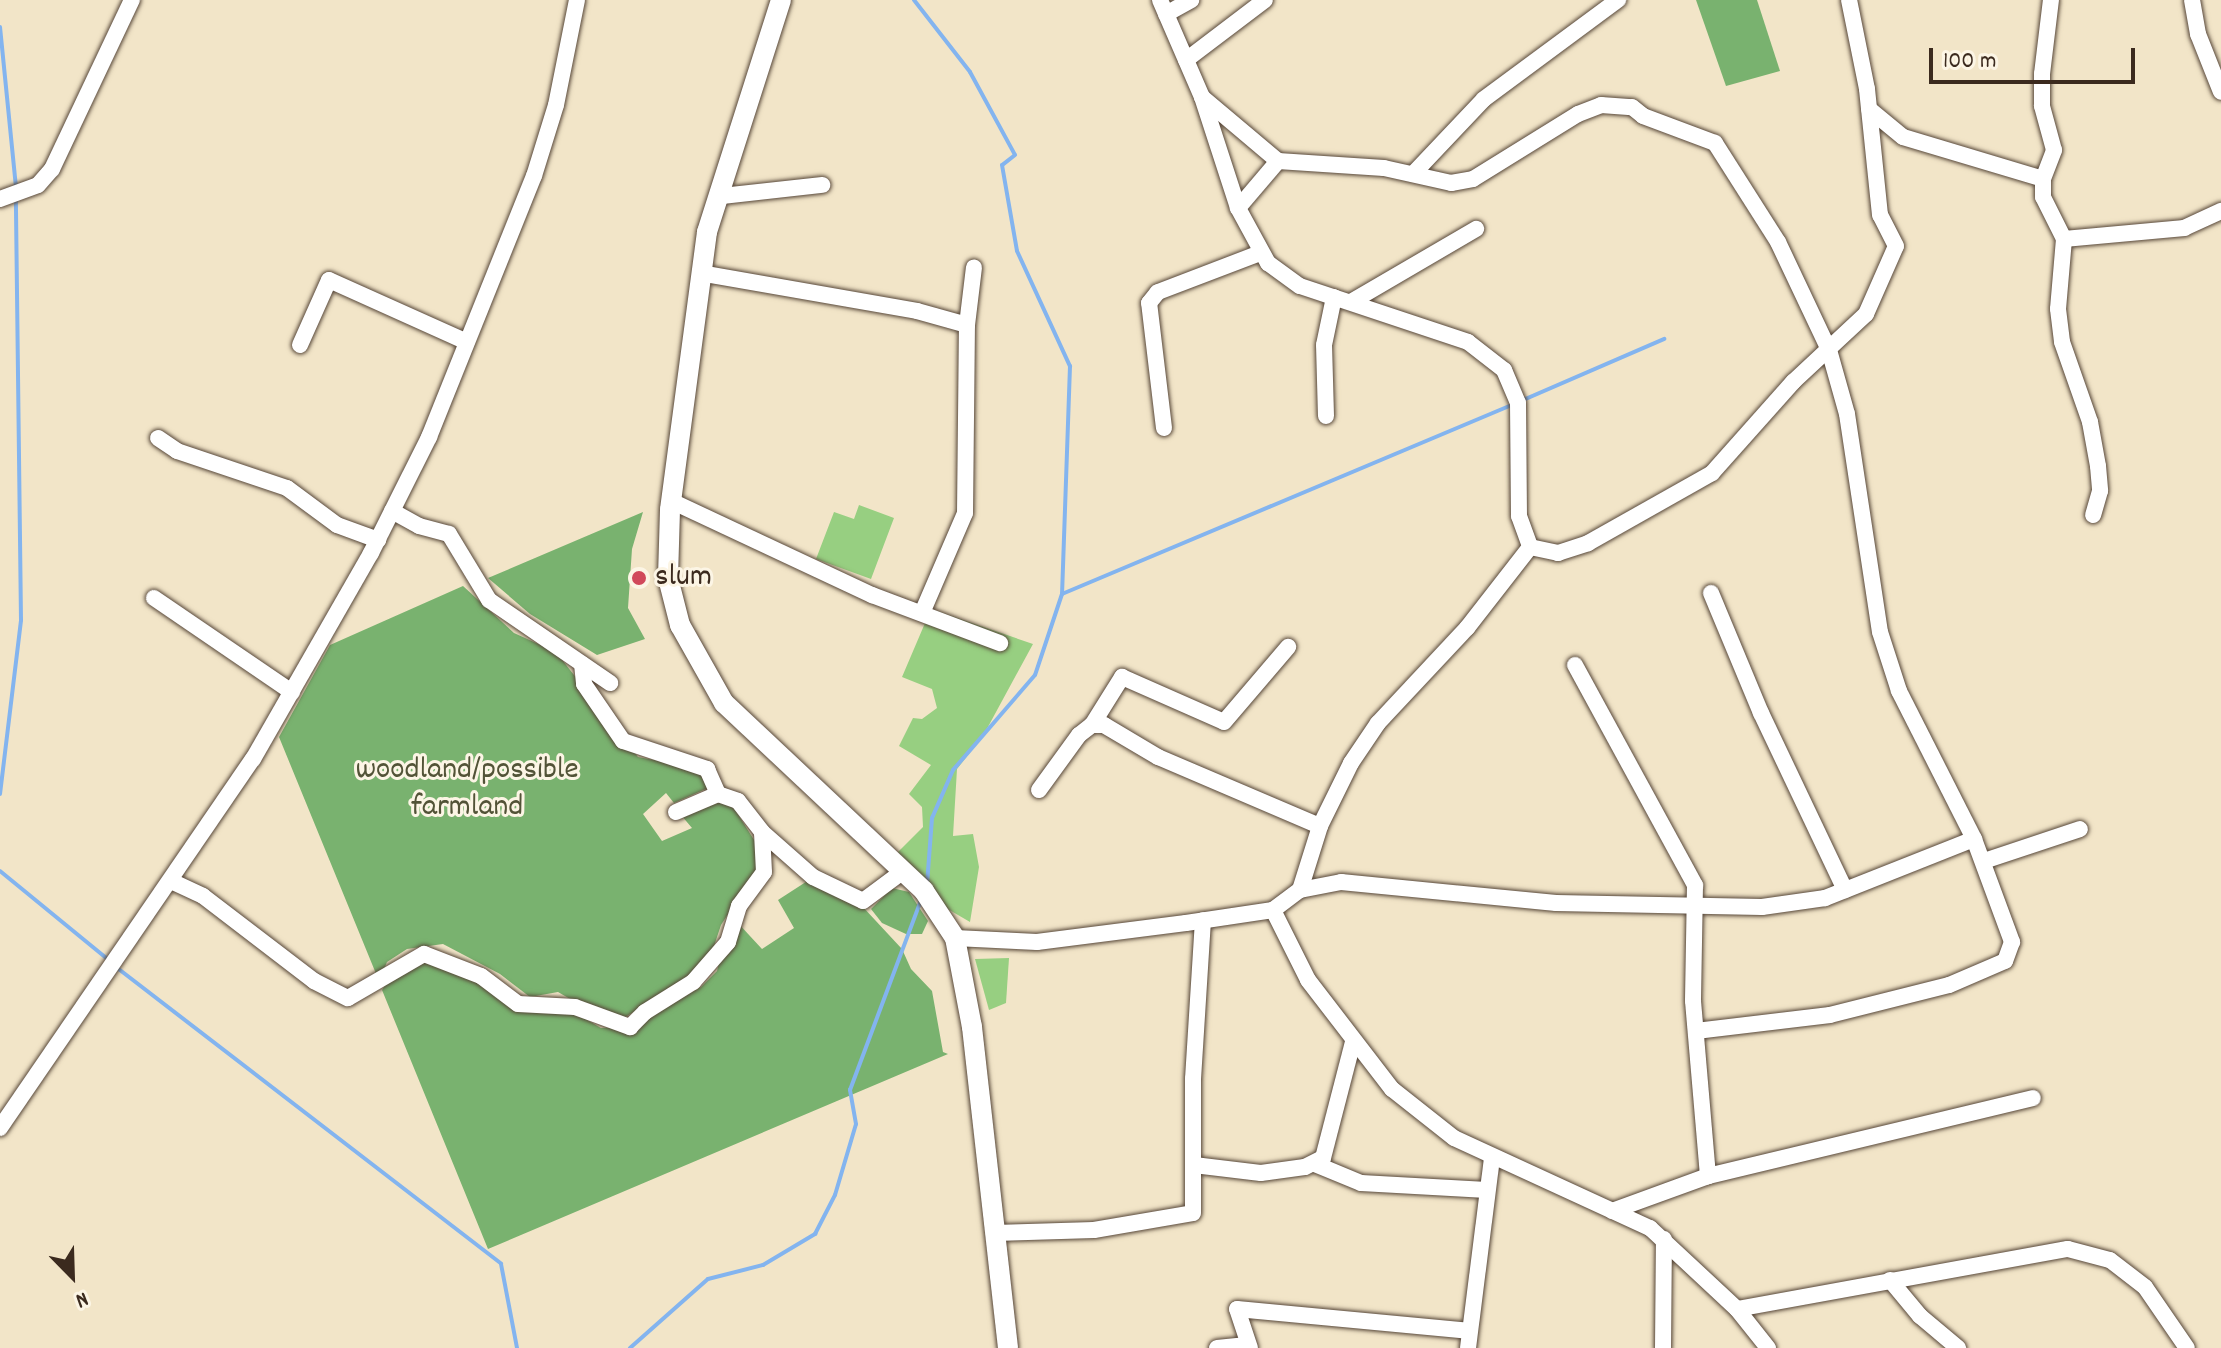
<!DOCTYPE html>
<style>
body{margin:0}
#map{position:relative;width:2221px;height:1348px;overflow:hidden;background:#f2e5c8;font-family:Dekko,sans-serif}
div>[style]{position:absolute}
[style*='--x']{left:calc(var(--x)*1px);top:calc(var(--y)*1px);width:calc(var(--w)*1px);rotate:calc(var(--a)*1deg)}
.green>*{inset:0;background:#97cf81}
.forest>*{inset:0;background:#79b26f}
.stream>*{height:4px;margin:-2px;padding:0 2px;transform-origin:2px;border-radius:2px;background:#83b4ef}
.roads{filter:drop-shadow(0 0 2px #564638) drop-shadow(0 0 2px #564638)}
.minor>*{height:16px;margin:-8px;padding:0 8px;transform-origin:8px;border-radius:8px;background:#fff}
.major>*{height:20px;margin:-10px;padding:0 10px;transform-origin:10px;border-radius:10px;background:#fff}
.dots>*{width:22px;height:22px;translate:-50% -50%;box-sizing:border-box;border:4px solid #fcf5e5;border-radius:50%}
span{translate:-50% -50%;white-space:nowrap;text-align:center;line-height:1.15;-webkit-text-stroke:6px #fcf5e5;paint-order:stroke}
.poi-label{font-size:32px;color:#3b2a1e}
.left{translate:0 -50%;text-align:left}
.park-label{font-size:32px;color:#525337}
.north{position:absolute;left:32px;top:1236px;width:80px;height:80px;-webkit-text-stroke:6px #fcf5e5;paint-order:stroke;rotate:157deg;font-size:22px;font-weight:700;line-height:32px;text-align:center;color:#3b2a1e}
.north::after{content:'';display:block;margin:auto;width:28px;height:36px;background:#3b2a1e;clip-path:polygon(50% 0,100% 100%,50% 72%,0 100%)}
.scale{position:absolute;left:1929px;top:48px;width:206px;height:36px;box-sizing:border-box;border:4px solid #3b2a1e;border-top:0;padding-left:10px;font-size:24px;line-height:28px;white-space:nowrap;color:#3b2a1e;-webkit-text-stroke:6px #fcf5e5;paint-order:stroke}
</style>
<div id="map">
<div class="green">
<div style="clip-path:polygon(859px 505px,894px 518px,871px 579px,816px 559px,834px 512px,854px 519px)"></div>
<div style="clip-path:polygon(931px 609px,1033px 644px,983px 736px,957px 769px,953px 836px,973px 834px,979px 867px,970px 922px,946px 908px,898px 852px,923px 827px,922px 807px,909px 794px,931px 765px,899px 746px,913px 718px,922px 719px,937px 708px,932px 689px,902px 677px)"></div>
<div style="clip-path:polygon(1009px 958px,1006px 1003px,989px 1010px,975px 959px)"></div>
</div>
<div class="forest">
<div style="clip-path:polygon(1696px 0,1757px 0,1780px 71px,1726px 86px)"></div>
<div style="clip-path:polygon(643px 512px,632px 549px,628px 608px,645px 639px,597px 655px,530px 614px,488px 578px)"></div>
<div style="clip-path:polygon(463px 586px,514px 633px,556px 652px,638px 757px,697px 768px,708px 788px,674px 803px,666px 793px,643px 814px,662px 841px,692px 828px,681px 815px,715px 798px,734px 808px,761px 851px,763px 860px,721px 925px,706px 970px,620px 1020px,598px 1015px,558px 992px,530px 997px,500px 974px,443px 944px,407px 949px,387px 962px,379px 981px,279px 737px,330px 645px)"></div>
<div style="clip-path:polygon(812px 878px,862px 906px,902px 949px,911px 969px,932px 991px,943px 1052px,948px 1054px,488px 1249px,382px 990px,396px 968px,431px 954px,534px 1008px,567px 1008px,601px 1028px,633px 1026px,701px 987px,717px 971px,725px 938px,737px 922px,762px 949px,794px 928px,778px 900px)"></div>
<div style="clip-path:polygon(892px 888px,909px 892px,928px 921px,922px 934px,906px 934px,882px 923px,871px 909px)"></div>
</div>
<div class="stream">
<div style="--x:914;--y:0;--w:91;--a:52.1"></div>
<div style="--x:970;--y:72;--w:94;--a:61.5"></div>
<div style="--x:1015;--y:155;--w:16;--a:142"></div>
<div style="--x:1002;--y:165;--w:87;--a:80.1"></div>
<div style="--x:1017;--y:251;--w:127;--a:65.3"></div>
<div style="--x:1070;--y:366;--w:228;--a:92"></div>
<div style="--x:1062;--y:594;--w:85;--a:108.4"></div>
<div style="--x:1035;--y:675;--w:125;--a:130.8"></div>
<div style="--x:953;--y:770;--w:52;--a:113.6"></div>
<div style="--x:932;--y:818;--w:66;--a:94.3"></div>
<div style="--x:0;--y:27;--w:162;--a:84.3"></div>
<div style="--x:1523;--y:400;--w:154;--a:-23.4"></div>
<div style="--x:1062;--y:594;--w:491;--a:-22.8"></div>
<div style="--x:0;--y:794;--w:175;--a:-83.1"></div>
<div style="--x:21;--y:620;--w:423;--a:-90.7"></div>
<div style="--x:0;--y:871;--w:142;--a:39.3"></div>
<div style="--x:116;--y:967;--w:486;--a:37.6"></div>
<div style="--x:501;--y:1264;--w:86;--a:79.2"></div>
<div style="--x:630;--y:1348;--w:104;--a:-41.5"></div>
<div style="--x:708;--y:1279;--w:57;--a:-14.3"></div>
<div style="--x:763;--y:1265;--w:61;--a:-30.8"></div>
<div style="--x:815;--y:1234;--w:44;--a:-62.9"></div>
<div style="--x:835;--y:1195;--w:74;--a:-73.5"></div>
<div style="--x:856;--y:1124;--w:35;--a:-100"></div>
<div style="--x:850;--y:1090;--w:203;--a:-69.5"></div>
</div>
<div class="roads">
<div class="minor">
<div style="--x:1160;--y:0;--w:106;--a:66.6"></div>
<div style="--x:1202;--y:97;--w:117;--a:72"></div>
<div style="--x:1238;--y:208;--w:63;--a:61.4"></div>
<div style="--x:1268;--y:263;--w:39;--a:36"></div>
<div style="--x:1300;--y:286;--w:177;--a:18.4"></div>
<div style="--x:1468;--y:342;--w:46;--a:37.9"></div>
<div style="--x:1504;--y:370;--w:36;--a:67"></div>
<div style="--x:1518;--y:403;--w:113;--a:89.5"></div>
<div style="--x:1519;--y:516;--w:33;--a:70"></div>
<div style="--x:2192;--y:0;--w:35;--a:80"></div>
<div style="--x:2198;--y:34;--w:62;--a:68.4"></div>
<div style="--x:1166;--y:14;--w:29;--a:-29"></div>
<div style="--x:1186;--y:60;--w:99;--a:-37.2"></div>
<div style="--x:1202;--y:97;--w:99;--a:40.1"></div>
<div style="--x:1278;--y:161;--w:106;--a:3.8"></div>
<div style="--x:1384;--y:168;--w:69;--a:12.6"></div>
<div style="--x:1451;--y:183;--w:22;--a:-10"></div>
<div style="--x:1473;--y:179;--w:123;--a:-31.8"></div>
<div style="--x:1578;--y:114;--w:25;--a:-21"></div>
<div style="--x:1601;--y:105;--w:31;--a:4"></div>
<div style="--x:1632;--y:107;--w:14;--a:39"></div>
<div style="--x:1643;--y:116;--w:77;--a:20.6"></div>
<div style="--x:1715;--y:143;--w:117;--a:57.5"></div>
<div style="--x:1778;--y:242;--w:119;--a:64.7"></div>
<div style="--x:1829;--y:350;--w:66;--a:74.3"></div>
<div style="--x:1847;--y:414;--w:220;--a:81.4"></div>
<div style="--x:1880;--y:632;--w:62;--a:72.1"></div>
<div style="--x:1899;--y:691;--w:166;--a:63.1"></div>
<div style="--x:1974;--y:839;--w:110;--a:69.7"></div>
<div style="--x:2012;--y:942;--w:20;--a:110"></div>
<div style="--x:2005;--y:961;--w:61;--a:156.8"></div>
<div style="--x:1949;--y:985;--w:123;--a:165.9"></div>
<div style="--x:1830;--y:1015;--w:135;--a:173.2"></div>
<div style="--x:1869;--y:109;--w:44;--a:39.5"></div>
<div style="--x:1903;--y:137;--w:146;--a:16.7"></div>
<div style="--x:2043;--y:179;--w:18;--a:90"></div>
<div style="--x:2043;--y:197;--w:47;--a:63.4"></div>
<div style="--x:2064;--y:239;--w:121;--a:-5.2"></div>
<div style="--x:2184;--y:228;--w:41;--a:-24.7"></div>
<div style="--x:1413;--y:174;--w:103;--a:-46.6"></div>
<div style="--x:1484;--y:99;--w:167;--a:-36.5"></div>
<div style="--x:2043;--y:179;--w:31;--a:-69"></div>
<div style="--x:2054;--y:150;--w:46;--a:-105.3"></div>
<div style="--x:2042;--y:106;--w:32;--a:-90"></div>
<div style="--x:2042;--y:74;--w:75;--a:-83.1"></div>
<div style="--x:722;--y:196;--w:101;--a:-6.3"></div>
<div style="--x:0;--y:199;--w:40;--a:-20.2"></div>
<div style="--x:38;--y:185;--w:21;--a:-49"></div>
<div style="--x:52;--y:169;--w:187;--a:-64.7"></div>
<div style="--x:1238;--y:208;--w:62;--a:-49.6"></div>
<div style="--x:2064;--y:239;--w:70;--a:94.9"></div>
<div style="--x:2058;--y:309;--w:33;--a:83"></div>
<div style="--x:2062;--y:342;--w:85;--a:70.7"></div>
<div style="--x:2090;--y:422;--w:45;--a:79.7"></div>
<div style="--x:2098;--y:466;--w:25;--a:85"></div>
<div style="--x:2100;--y:491;--w:25;--a:106"></div>
<div style="--x:700;--y:273;--w:220;--a:9.9"></div>
<div style="--x:917;--y:311;--w:52;--a:15.6"></div>
<div style="--x:1351;--y:302;--w:145;--a:-30.3"></div>
<div style="--x:300;--y:345;--w:71;--a:-66"></div>
<div style="--x:329;--y:280;--w:151;--a:24.2"></div>
<div style="--x:1326;--y:416;--w:71;--a:-91.6"></div>
<div style="--x:1324;--y:345;--w:49;--a:-78.2"></div>
<div style="--x:1164;--y:428;--w:126;--a:-96.8"></div>
<div style="--x:1149;--y:303;--w:14;--a:-51"></div>
<div style="--x:1158;--y:292;--w:109;--a:-20.9"></div>
<div style="--x:158;--y:438;--w:23;--a:34"></div>
<div style="--x:177;--y:451;--w:116;--a:18.6"></div>
<div style="--x:287;--y:488;--w:62;--a:36.5"></div>
<div style="--x:337;--y:525;--w:44;--a:20.1"></div>
<div style="--x:671;--y:501;--w:222;--a:25.1"></div>
<div style="--x:872;--y:595;--w:137;--a:20.6"></div>
<div style="--x:392;--y:511;--w:31;--a:29"></div>
<div style="--x:419;--y:526;--w:31;--a:15"></div>
<div style="--x:449;--y:534;--w:77;--a:58.8"></div>
<div style="--x:489;--y:600;--w:147;--a:34.4"></div>
<div style="--x:1711;--y:593;--w:130;--a:67.4"></div>
<div style="--x:1761;--y:713;--w:196;--a:64.6"></div>
<div style="--x:154;--y:598;--w:167;--a:34.3"></div>
<div style="--x:922;--y:613;--w:109;--a:-66.7"></div>
<div style="--x:965;--y:513;--w:188;--a:-89.4"></div>
<div style="--x:967;--y:325;--w:58;--a:-83.1"></div>
<div style="--x:582;--y:664;--w:20;--a:84"></div>
<div style="--x:584;--y:684;--w:69;--a:55.6"></div>
<div style="--x:623;--y:741;--w:89;--a:18.4"></div>
<div style="--x:707;--y:769;--w:27;--a:66"></div>
<div style="--x:718;--y:794;--w:21;--a:19"></div>
<div style="--x:738;--y:801;--w:39;--a:52"></div>
<div style="--x:762;--y:832;--w:68;--a:41.4"></div>
<div style="--x:813;--y:877;--w:55;--a:25.6"></div>
<div style="--x:863;--y:901;--w:49;--a:-36.6"></div>
<div style="--x:1575;--y:665;--w:251;--a:61.4"></div>
<div style="--x:1695;--y:885;--w:116;--a:91"></div>
<div style="--x:1693;--y:1001;--w:176;--a:85.1"></div>
<div style="--x:1092;--y:725;--w:57;--a:-58"></div>
<div style="--x:1122;--y:677;--w:111;--a:23.8"></div>
<div style="--x:1224;--y:722;--w:99;--a:-49.5"></div>
<div style="--x:1039;--y:790;--w:68;--a:-54"></div>
<div style="--x:1079;--y:735;--w:16;--a:-38"></div>
<div style="--x:1092;--y:725;--w:12;--a:0"></div>
<div style="--x:1104;--y:725;--w:63;--a:30.7"></div>
<div style="--x:1158;--y:757;--w:176;--a:23.1"></div>
<div style="--x:676;--y:812;--w:46;--a:-23.2"></div>
<div style="--x:1984;--y:861;--w:101;--a:-18.4"></div>
<div style="--x:171;--y:881;--w:35;--a:25"></div>
<div style="--x:203;--y:896;--w:140;--a:37.4"></div>
<div style="--x:314;--y:981;--w:38;--a:27"></div>
<div style="--x:348;--y:998;--w:88;--a:-30.1"></div>
<div style="--x:424;--y:954;--w:61;--a:21.1"></div>
<div style="--x:481;--y:976;--w:46;--a:37.1"></div>
<div style="--x:518;--y:1004;--w:57;--a:3"></div>
<div style="--x:575;--y:1007;--w:59;--a:20"></div>
<div style="--x:630;--y:1027;--w:21;--a:-45"></div>
<div style="--x:645;--y:1012;--w:57;--a:-32"></div>
<div style="--x:693;--y:982;--w:53;--a:-48.8"></div>
<div style="--x:728;--y:942;--w:38;--a:-73"></div>
<div style="--x:739;--y:906;--w:42;--a:-53.7"></div>
<div style="--x:764;--y:872;--w:40;--a:-92.9"></div>
<div style="--x:1300;--y:890;--w:67;--a:-72.6"></div>
<div style="--x:1320;--y:826;--w:70;--a:-63.8"></div>
<div style="--x:1351;--y:763;--w:48;--a:-56"></div>
<div style="--x:1378;--y:723;--w:130;--a:-46.9"></div>
<div style="--x:1467;--y:628;--w:103;--a:-52.1"></div>
<div style="--x:1530;--y:547;--w:29;--a:12"></div>
<div style="--x:1558;--y:553;--w:32;--a:-18"></div>
<div style="--x:1588;--y:543;--w:142;--a:-29.4"></div>
<div style="--x:1712;--y:473;--w:122;--a:-48.3"></div>
<div style="--x:1793;--y:382;--w:100;--a:-43"></div>
<div style="--x:1866;--y:314;--w:74;--a:-66.2"></div>
<div style="--x:1896;--y:246;--w:35;--a:-117"></div>
<div style="--x:1880;--y:215;--w:127;--a:-95.9"></div>
<div style="--x:1867;--y:89;--w:91;--a:-101.4"></div>
<div style="--x:1273;--y:910;--w:78;--a:63.4"></div>
<div style="--x:1308;--y:980;--w:138;--a:52.4"></div>
<div style="--x:1392;--y:1089;--w:79;--a:38.3"></div>
<div style="--x:1454;--y:1138;--w:216;--a:24.7"></div>
<div style="--x:1650;--y:1228;--w:119;--a:43"></div>
<div style="--x:1737;--y:1309;--w:50;--a:51.5"></div>
<div style="--x:955;--y:938;--w:82;--a:2.8"></div>
<div style="--x:1037;--y:942;--w:150;--a:-7.3"></div>
<div style="--x:1186;--y:923;--w:88;--a:-8.5"></div>
<div style="--x:1273;--y:910;--w:34;--a:-37"></div>
<div style="--x:1300;--y:890;--w:42;--a:-11"></div>
<div style="--x:1341;--y:882;--w:216;--a:5.6"></div>
<div style="--x:1556;--y:903;--w:206;--a:1.1"></div>
<div style="--x:1762;--y:907;--w:64;--a:-8.1"></div>
<div style="--x:1825;--y:898;--w:160;--a:-21.6"></div>
<div style="--x:0;--y:1128;--w:447;--a:-55.6"></div>
<div style="--x:253;--y:759;--w:237;--a:-60.2"></div>
<div style="--x:371;--y:553;--w:130;--a:-63.4"></div>
<div style="--x:429;--y:437;--w:281;--a:-68.1"></div>
<div style="--x:534;--y:176;--w:74;--a:-72.8"></div>
<div style="--x:556;--y:105;--w:107;--a:-78.7"></div>
<div style="--x:1315;--y:1164;--w:50;--a:22.4"></div>
<div style="--x:1361;--y:1183;--w:126;--a:3.2"></div>
<div style="--x:1194;--y:1165;--w:67;--a:6.8"></div>
<div style="--x:1261;--y:1173;--w:44;--a:-7.8"></div>
<div style="--x:1305;--y:1167;--w:20;--a:-27"></div>
<div style="--x:1323;--y:1158;--w:120;--a:-75.5"></div>
<div style="--x:1612;--y:1211;--w:102;--a:-20"></div>
<div style="--x:1708;--y:1176;--w:334;--a:-13.5"></div>
<div style="--x:995;--y:1233;--w:99;--a:-1.7"></div>
<div style="--x:1094;--y:1230;--w:100;--a:-9.7"></div>
<div style="--x:1193;--y:1213;--w:134;--a:-90"></div>
<div style="--x:1193;--y:1079;--w:159;--a:-86.4"></div>
<div style="--x:1890;--y:1280;--w:47;--a:50.2"></div>
<div style="--x:1920;--y:1316;--w:50;--a:40.1"></div>
<div style="--x:1737;--y:1309;--w:336;--a:-10.3"></div>
<div style="--x:2068;--y:1249;--w:43;--a:14.7"></div>
<div style="--x:2110;--y:1260;--w:44;--a:37.6"></div>
<div style="--x:2145;--y:1287;--w:74;--a:55.5"></div>
<div style="--x:1217;--y:1348;--w:30;--a:-6"></div>
<div style="--x:1250;--y:1348;--w:41;--a:-108.4"></div>
<div style="--x:1237;--y:1309;--w:232;--a:5.4"></div>
<div style="--x:1468;--y:1348;--w:192;--a:-82.8"></div>
<div style="--x:1663;--y:1348;--w:109;--a:-89.5"></div>
</div>
<div class="major">
<div style="--x:781;--y:0;--w:244;--a:107.7"></div>
<div style="--x:707;--y:232;--w:280;--a:97.6"></div>
<div style="--x:670;--y:510;--w:68;--a:91.7"></div>
<div style="--x:668;--y:578;--w:49;--a:75.7"></div>
<div style="--x:680;--y:625;--w:90;--a:60.6"></div>
<div style="--x:724;--y:703;--w:274;--a:43.2"></div>
<div style="--x:924;--y:891;--w:56;--a:56.6"></div>
<div style="--x:955;--y:938;--w:91;--a:79.2"></div>
<div style="--x:972;--y:1027;--w:323;--a:83.6"></div>
</div>
</div>
<div class="dots">
<div style="left:639px;top:578px;background:#d1495b"></div>
</div>
<div class="poi-label">
<span class="left" style="left:655px;top:578px">slum</span>
</div>
<div class="park-label">
<span style="left:467px;top:790px">woodland/possible<br>farmland</span>
</div>
<div class="north">N</div>
<div class="scale">100 m</div>
</div>
